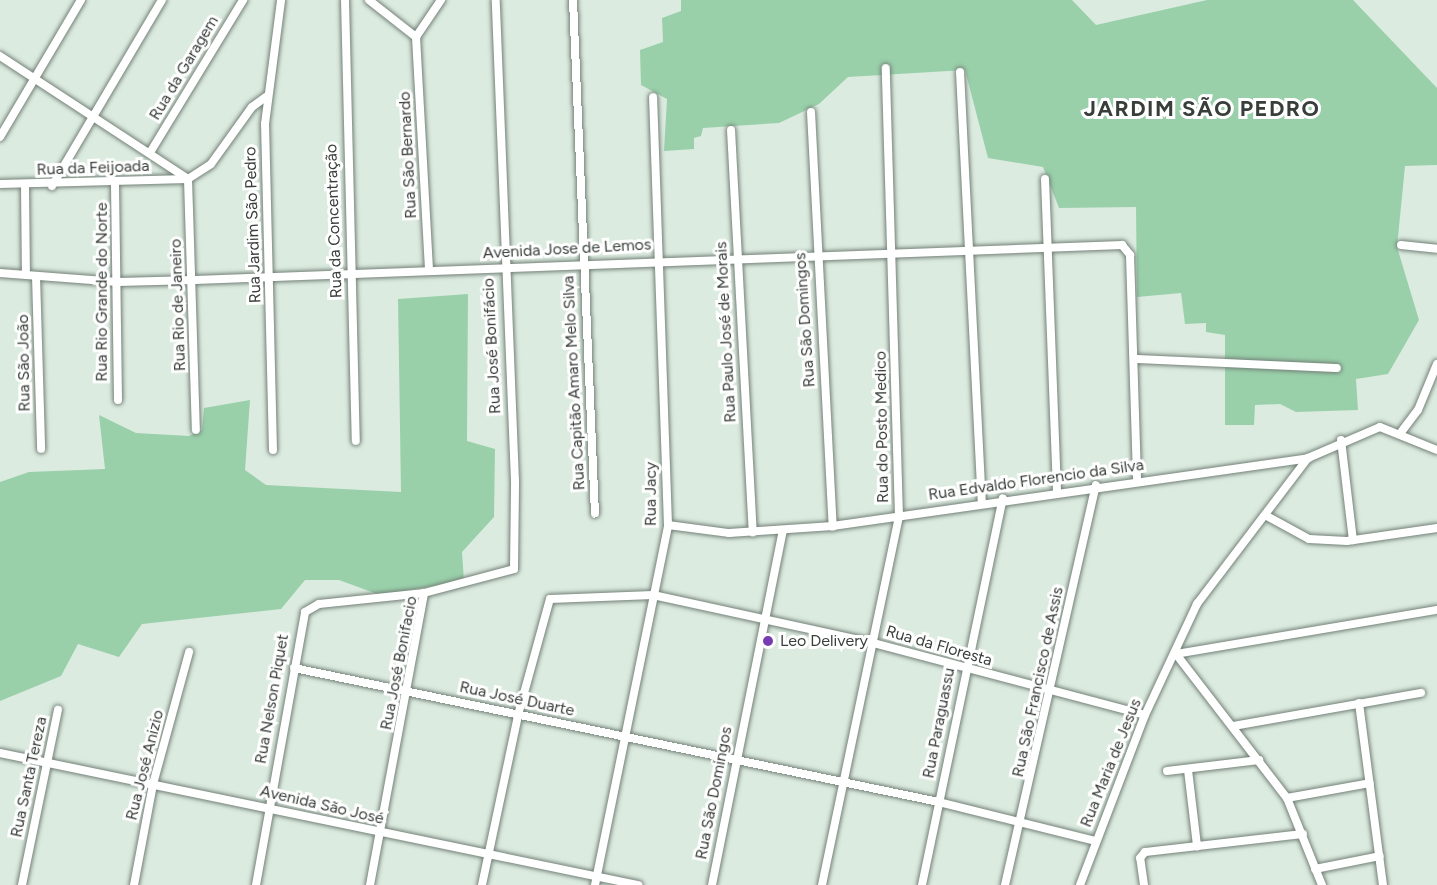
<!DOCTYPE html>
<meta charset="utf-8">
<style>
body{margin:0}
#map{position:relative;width:1437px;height:885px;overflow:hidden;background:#dcebe0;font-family:Figtree,sans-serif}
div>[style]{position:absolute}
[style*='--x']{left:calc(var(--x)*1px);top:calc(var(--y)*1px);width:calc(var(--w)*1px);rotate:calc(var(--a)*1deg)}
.green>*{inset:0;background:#99d0aa}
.roads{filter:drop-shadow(0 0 2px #748178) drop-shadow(0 0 2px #748178)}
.street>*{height:8px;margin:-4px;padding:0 4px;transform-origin:4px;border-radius:4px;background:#fff}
.dots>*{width:16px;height:16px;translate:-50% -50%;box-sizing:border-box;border:3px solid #fff;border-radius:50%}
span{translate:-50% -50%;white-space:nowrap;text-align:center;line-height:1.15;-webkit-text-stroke:6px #fff;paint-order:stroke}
.street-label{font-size:16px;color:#383e3a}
.poi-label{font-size:16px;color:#383e3a}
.left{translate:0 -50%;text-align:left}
.district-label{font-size:22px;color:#383e3a;font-weight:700;letter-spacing:1.5px}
</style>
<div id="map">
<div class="green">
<div style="clip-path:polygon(681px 0,1072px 0,1096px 25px,1207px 0,1353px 0,1437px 88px,1437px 165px,1405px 166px,1397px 247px,1419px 320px,1388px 374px,1356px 379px,1358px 410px,1296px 412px,1280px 404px,1255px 405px,1254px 425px,1225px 425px,1225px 335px,1206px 332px,1206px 323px,1185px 324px,1181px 293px,1137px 297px,1136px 207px,1059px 208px,1043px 167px,988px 158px,965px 70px,848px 77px,819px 104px,779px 123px,703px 128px,701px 136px,694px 138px,694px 149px,664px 151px,667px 99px,641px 85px,640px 50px,663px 42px,662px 18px,681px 11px)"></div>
<div style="clip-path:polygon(468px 294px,467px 441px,495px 449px,494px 517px,462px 552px,464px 581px,380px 595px,339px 580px,305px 580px,281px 609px,142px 624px,119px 657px,78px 644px,61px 676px,0 701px,0 482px,29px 472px,105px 469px,99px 415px,136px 433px,189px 436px,202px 430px,204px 408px,250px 400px,245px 470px,266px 485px,401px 492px,398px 299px)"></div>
</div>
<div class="roads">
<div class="street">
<div style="--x:345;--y:0;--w:441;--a:88.6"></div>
<div style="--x:369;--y:0;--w:60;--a:38.2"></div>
<div style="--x:573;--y:0;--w:514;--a:87.55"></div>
<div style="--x:416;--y:37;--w:234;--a:86.8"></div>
<div style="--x:416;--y:37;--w:45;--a:-56"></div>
<div style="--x:0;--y:56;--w:225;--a:33.2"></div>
<div style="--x:960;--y:72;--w:430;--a:87.1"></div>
<div style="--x:811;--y:112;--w:415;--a:87"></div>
<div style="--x:731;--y:130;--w:403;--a:86.9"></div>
<div style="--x:0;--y:137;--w:159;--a:-59.4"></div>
<div style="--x:151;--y:151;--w:177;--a:-58.6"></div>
<div style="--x:188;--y:179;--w:251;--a:88.2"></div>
<div style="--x:1045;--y:179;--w:312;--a:87.8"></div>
<div style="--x:0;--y:184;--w:188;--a:-1.5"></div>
<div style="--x:188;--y:179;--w:27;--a:-33"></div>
<div style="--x:211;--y:164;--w:70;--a:-54.3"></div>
<div style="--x:252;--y:107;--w:17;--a:-36"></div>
<div style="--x:25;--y:185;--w:90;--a:89.4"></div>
<div style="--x:115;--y:185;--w:215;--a:89.2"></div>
<div style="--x:52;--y:186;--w:216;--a:-59.4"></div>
<div style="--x:1401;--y:245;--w:36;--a:6"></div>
<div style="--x:0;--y:273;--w:118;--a:4.4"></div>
<div style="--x:118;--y:282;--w:77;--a:-1.5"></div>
<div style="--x:195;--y:280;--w:928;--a:-2.16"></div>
<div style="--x:1122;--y:245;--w:13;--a:51"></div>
<div style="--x:1130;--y:255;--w:225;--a:88.2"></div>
<div style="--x:36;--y:276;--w:173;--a:88.3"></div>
<div style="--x:1136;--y:359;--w:201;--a:2.6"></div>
<div style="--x:1402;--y:431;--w:26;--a:-53"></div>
<div style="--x:1418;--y:410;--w:50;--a:-67.6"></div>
<div style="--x:1341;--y:440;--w:101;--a:83.2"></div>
<div style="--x:273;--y:450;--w:326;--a:-91.4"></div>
<div style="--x:265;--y:124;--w:125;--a:-82.6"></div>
<div style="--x:1265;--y:515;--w:50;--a:28.6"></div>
<div style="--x:1309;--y:539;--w:38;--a:3"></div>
<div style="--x:1347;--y:541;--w:91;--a:-8.2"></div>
<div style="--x:668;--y:525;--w:62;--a:7.5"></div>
<div style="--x:729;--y:533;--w:104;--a:-3.9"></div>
<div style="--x:833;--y:526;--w:480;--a:-8.1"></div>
<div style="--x:1308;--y:458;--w:78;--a:-23.3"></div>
<div style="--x:1380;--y:427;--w:61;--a:22"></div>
<div style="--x:1176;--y:654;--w:182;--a:52.4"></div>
<div style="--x:1287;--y:798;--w:94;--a:68.1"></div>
<div style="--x:1176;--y:654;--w:265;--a:-9.6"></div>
<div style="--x:294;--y:668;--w:659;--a:11.74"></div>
<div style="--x:939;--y:802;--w:162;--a:14"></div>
<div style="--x:1359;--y:703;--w:184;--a:82.5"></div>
<div style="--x:1233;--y:726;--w:191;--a:-10"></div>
<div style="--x:0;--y:753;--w:652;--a:11.69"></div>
<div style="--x:1188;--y:770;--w:77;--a:83.2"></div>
<div style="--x:1167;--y:771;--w:93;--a:-6.8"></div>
<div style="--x:1287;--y:798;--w:84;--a:-10.2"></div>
<div style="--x:1315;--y:869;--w:66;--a:-11.3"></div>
<div style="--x:22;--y:885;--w:179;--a:-78.4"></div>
<div style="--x:134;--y:885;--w:103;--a:-79.3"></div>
<div style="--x:153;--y:784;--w:137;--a:-74.7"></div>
<div style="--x:256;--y:885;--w:277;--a:-79.8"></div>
<div style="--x:305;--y:612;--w:16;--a:-30"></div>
<div style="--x:319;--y:604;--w:106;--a:-6"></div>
<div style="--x:424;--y:593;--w:93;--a:-14.9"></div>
<div style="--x:514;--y:569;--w:88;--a:-89.3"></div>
<div style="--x:515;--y:481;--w:481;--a:-92.3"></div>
<div style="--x:370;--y:885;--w:297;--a:-79.5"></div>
<div style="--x:482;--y:885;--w:174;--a:-78"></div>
<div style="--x:518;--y:715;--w:120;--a:-74.6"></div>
<div style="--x:550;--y:599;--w:103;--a:-2.2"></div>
<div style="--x:653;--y:595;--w:225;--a:12.3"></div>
<div style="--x:873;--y:643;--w:281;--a:14.8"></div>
<div style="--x:595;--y:885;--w:367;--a:-78.5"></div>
<div style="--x:668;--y:525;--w:428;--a:-92"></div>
<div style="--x:712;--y:885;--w:362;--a:-78.7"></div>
<div style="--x:822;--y:885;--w:377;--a:-78.2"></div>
<div style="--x:899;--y:516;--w:448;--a:-91.7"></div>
<div style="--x:922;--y:885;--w:395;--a:-78.2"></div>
<div style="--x:1005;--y:885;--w:410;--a:-77.2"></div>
<div style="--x:1080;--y:885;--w:182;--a:-69.1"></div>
<div style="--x:1145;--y:715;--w:123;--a:-64.9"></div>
<div style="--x:1197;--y:604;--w:183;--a:-52.8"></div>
<div style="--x:1144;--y:885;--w:27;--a:-98"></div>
<div style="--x:1140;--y:858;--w:8;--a:-50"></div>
<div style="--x:1145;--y:852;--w:159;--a:-6.5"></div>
</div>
</div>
<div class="dots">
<div style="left:768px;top:641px;background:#783cb2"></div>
</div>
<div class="street-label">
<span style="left:184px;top:68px;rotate:-59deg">Rua da Garagem</span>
<span style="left:408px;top:155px;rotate:-93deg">Rua São Bernardo</span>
<span style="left:93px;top:168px;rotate:-2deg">Rua da Feijoada</span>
<span style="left:334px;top:221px;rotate:-92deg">Rua da Concentração</span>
<span style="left:253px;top:225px;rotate:-92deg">Rua Jardim São Pedro</span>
<span style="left:567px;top:249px;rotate:-3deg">Avenida Jose de Lemos</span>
<span style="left:102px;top:292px;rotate:-90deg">Rua Rio Grande do Norte</span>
<span style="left:178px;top:305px;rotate:-92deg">Rua Rio de Janeiro</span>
<span style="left:805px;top:320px;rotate:-94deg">Rua São Domingos</span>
<span style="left:726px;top:332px;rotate:-93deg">Rua Paulo José de Morais</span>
<span style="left:492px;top:346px;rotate:-93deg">Rua José Bonifácio</span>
<span style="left:24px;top:363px;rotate:-91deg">Rua São João</span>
<span style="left:574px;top:383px;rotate:-93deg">Rua Capitão Amaro Melo Silva</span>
<span style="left:882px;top:427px;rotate:-91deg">Rua do Posto Medico</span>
<span style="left:1036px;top:480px;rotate:-8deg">Rua Edvaldo Florencio da Silva</span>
<span style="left:651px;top:494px;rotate:-90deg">Rua Jacy</span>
<span style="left:939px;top:646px;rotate:16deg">Rua da Floresta</span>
<span style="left:399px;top:663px;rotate:-79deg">Rua José Bonifacio</span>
<span style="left:1038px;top:682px;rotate:-78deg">Rua São Francisco de Assis</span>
<span style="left:272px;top:699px;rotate:-80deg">Rua Nelson Piquet</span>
<span style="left:517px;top:699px;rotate:12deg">Rua José Duarte</span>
<span style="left:939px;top:723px;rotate:-79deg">Rua Paraguassu</span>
<span style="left:1111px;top:763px;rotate:-68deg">Rua Maria de Jesus</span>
<span style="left:145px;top:765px;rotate:-76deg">Rua José Anizio</span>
<span style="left:29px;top:777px;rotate:-78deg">Rua Santa Tereza</span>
<span style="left:714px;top:793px;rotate:-79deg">Rua São Domingos</span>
<span style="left:322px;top:805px;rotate:13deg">Avenida São José</span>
</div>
<div class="poi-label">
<span class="left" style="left:780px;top:641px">Leo Delivery</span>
</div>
<div class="district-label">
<span style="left:1202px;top:109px">JARDIM SÃO PEDRO</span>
</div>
</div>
